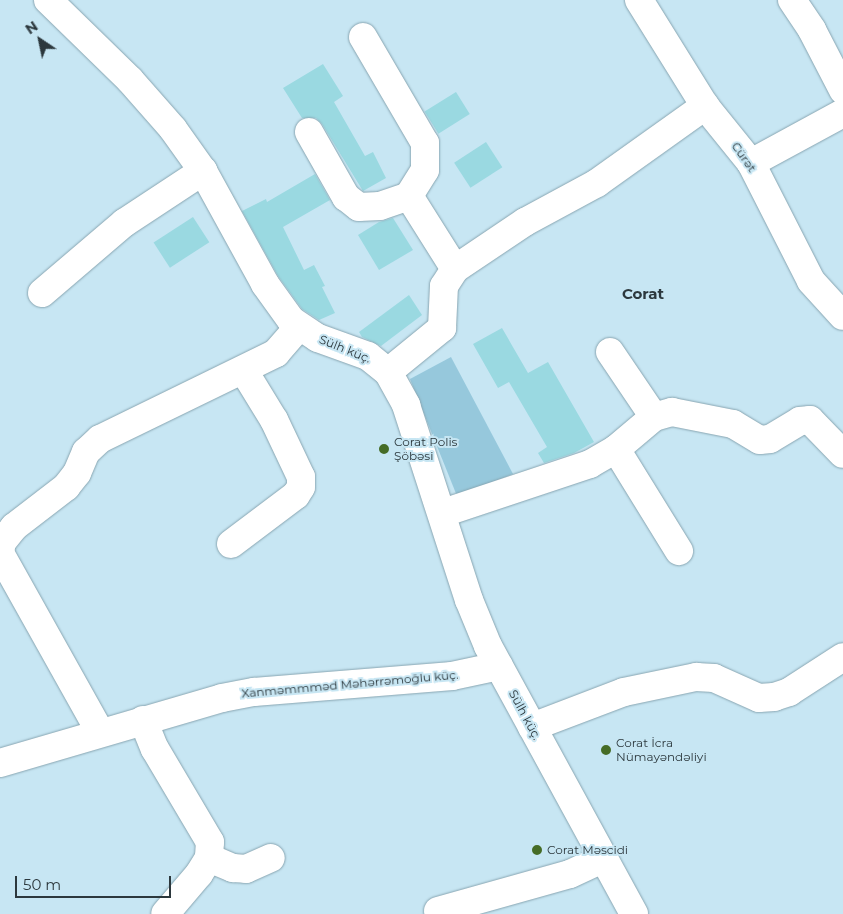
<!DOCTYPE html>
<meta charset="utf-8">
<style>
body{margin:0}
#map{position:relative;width:843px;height:914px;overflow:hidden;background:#c7e6f3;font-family:Montserrat,sans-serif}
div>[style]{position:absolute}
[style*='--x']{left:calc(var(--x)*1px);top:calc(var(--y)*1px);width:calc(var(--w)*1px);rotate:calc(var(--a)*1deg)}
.green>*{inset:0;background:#96c8dc}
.building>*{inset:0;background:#9ad9e1;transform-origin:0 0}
.roads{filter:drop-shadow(0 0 1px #88a5b1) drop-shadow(0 0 1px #88a5b1)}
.minor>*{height:28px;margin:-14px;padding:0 14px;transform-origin:14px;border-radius:14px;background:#fff}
.dots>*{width:14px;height:14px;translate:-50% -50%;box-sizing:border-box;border:2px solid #c7e6f3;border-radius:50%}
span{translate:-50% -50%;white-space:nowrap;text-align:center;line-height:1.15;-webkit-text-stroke:4px #c7e6f3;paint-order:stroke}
.street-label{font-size:12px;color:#2c383d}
.poi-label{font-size:12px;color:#2c383d}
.left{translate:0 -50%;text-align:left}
.quarter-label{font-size:15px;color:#2c383d;font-weight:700}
.north{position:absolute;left:15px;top:15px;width:50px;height:50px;-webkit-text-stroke:4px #c7e6f3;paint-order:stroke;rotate:326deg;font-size:14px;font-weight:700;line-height:20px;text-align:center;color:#2c383d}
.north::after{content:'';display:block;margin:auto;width:18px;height:22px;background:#2c383d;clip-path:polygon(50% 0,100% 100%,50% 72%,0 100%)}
.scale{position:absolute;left:15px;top:876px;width:156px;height:22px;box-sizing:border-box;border:2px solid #2c383d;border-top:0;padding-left:6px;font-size:15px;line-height:18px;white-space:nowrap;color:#2c383d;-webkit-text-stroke:4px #c7e6f3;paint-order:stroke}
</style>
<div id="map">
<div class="green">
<div style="clip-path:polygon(451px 357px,513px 474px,457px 496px,410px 379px)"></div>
</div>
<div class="building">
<div style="clip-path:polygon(323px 64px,343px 96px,334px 102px,365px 156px,373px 152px,386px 178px,363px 191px,322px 124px,316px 118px,302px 118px,283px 88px)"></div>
<div style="left:456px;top:92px;width:26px;height:37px;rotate:58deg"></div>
<div style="left:486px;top:142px;width:30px;height:38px;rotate:57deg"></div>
<div style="clip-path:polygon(315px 174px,330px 200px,283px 227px,304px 270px,314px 265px,325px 286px,322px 287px,335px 313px,319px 320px,302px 309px,278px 276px,242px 211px,266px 199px,267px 202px)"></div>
<div style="left:193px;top:217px;width:30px;height:47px;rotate:57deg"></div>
<div style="clip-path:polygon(393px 218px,413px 250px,379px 270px,358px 235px,379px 222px)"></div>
<div style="clip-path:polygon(409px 295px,422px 315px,381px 346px,362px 337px,359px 332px)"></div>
<div style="clip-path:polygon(502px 328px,528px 373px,548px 362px,594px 442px,574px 453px,544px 463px,538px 453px,547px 447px,509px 382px,498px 388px,473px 344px)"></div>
</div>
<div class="roads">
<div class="minor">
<div style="--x:48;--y:0;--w:115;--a:44.3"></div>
<div style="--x:130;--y:80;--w:65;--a:48.7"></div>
<div style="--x:173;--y:129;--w:52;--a:54.5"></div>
<div style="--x:203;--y:171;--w:129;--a:61.2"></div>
<div style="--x:265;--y:284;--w:44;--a:54.2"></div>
<div style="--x:291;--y:320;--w:32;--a:34"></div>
<div style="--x:318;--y:338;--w:53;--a:19.8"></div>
<div style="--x:368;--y:356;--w:26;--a:39"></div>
<div style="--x:388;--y:372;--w:38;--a:61"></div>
<div style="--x:406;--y:405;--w:205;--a:72.1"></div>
<div style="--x:469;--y:600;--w:50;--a:67.6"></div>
<div style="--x:488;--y:646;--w:305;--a:61.4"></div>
<div style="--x:639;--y:0;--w:125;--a:58.1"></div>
<div style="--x:705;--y:106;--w:73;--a:51.1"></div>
<div style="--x:751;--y:163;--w:132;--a:63"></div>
<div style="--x:811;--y:281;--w:47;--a:47.6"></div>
<div style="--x:792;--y:0;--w:36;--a:56"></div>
<div style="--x:812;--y:30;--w:68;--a:62.7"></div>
<div style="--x:363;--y:37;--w:123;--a:59.7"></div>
<div style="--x:425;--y:143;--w:27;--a:90"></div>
<div style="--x:425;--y:170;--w:31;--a:122"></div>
<div style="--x:409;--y:196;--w:86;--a:57.8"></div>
<div style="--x:309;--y:132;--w:75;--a:60.4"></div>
<div style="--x:346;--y:197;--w:16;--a:38"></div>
<div style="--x:359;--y:207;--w:21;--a:-3"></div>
<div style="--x:380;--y:206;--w:31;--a:-19"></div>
<div style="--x:751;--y:163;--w:105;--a:-28.5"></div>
<div style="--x:42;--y:293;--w:108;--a:-40.5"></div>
<div style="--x:124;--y:223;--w:95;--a:-33.4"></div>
<div style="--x:610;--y:352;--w:78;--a:55.9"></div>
<div style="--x:388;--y:372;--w:70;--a:-39.2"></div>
<div style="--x:442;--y:328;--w:42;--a:-87.3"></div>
<div style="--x:444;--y:286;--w:20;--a:-57"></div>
<div style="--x:455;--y:269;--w:84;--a:-33.9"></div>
<div style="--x:525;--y:222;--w:82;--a:-28.4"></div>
<div style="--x:597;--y:183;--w:133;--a:-35.5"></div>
<div style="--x:616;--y:449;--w:120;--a:58.3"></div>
<div style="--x:443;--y:513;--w:155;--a:-18.4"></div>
<div style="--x:590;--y:464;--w:30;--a:-30"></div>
<div style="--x:616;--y:449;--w:50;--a:-40.1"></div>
<div style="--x:654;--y:417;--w:19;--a:-16"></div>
<div style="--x:672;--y:412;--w:62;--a:11.1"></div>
<div style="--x:733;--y:424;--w:31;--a:31"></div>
<div style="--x:760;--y:440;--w:10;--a:-6"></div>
<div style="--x:770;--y:439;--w:35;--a:-31"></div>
<div style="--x:800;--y:421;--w:10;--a:-6"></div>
<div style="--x:810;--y:420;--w:47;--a:45.9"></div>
<div style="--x:231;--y:544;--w:81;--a:-37"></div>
<div style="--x:296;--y:495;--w:9;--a:-58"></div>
<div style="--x:301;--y:487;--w:10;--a:-90"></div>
<div style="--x:301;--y:477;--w:63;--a:-115.3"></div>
<div style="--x:274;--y:420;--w:57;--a:-121.5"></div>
<div style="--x:143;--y:720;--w:31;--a:68"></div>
<div style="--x:155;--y:749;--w:108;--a:59.4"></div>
<div style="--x:210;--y:842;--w:16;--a:94"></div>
<div style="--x:209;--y:858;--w:19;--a:122"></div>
<div style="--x:199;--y:874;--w:52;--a:130.4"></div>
<div style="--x:532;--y:727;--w:98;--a:-20.8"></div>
<div style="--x:624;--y:692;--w:74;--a:-11.8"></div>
<div style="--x:696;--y:677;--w:18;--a:3"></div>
<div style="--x:714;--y:678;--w:49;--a:24"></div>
<div style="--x:759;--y:698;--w:15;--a:-4"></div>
<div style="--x:774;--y:697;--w:16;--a:-18"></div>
<div style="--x:789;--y:692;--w:64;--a:-32.9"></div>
<div style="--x:100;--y:732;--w:205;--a:-119.2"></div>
<div style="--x:0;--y:553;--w:11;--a:-80"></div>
<div style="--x:2;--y:542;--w:19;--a:-51"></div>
<div style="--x:14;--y:527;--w:66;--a:-37.6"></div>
<div style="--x:66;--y:487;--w:18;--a:-52"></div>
<div style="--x:77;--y:473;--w:23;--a:-67"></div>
<div style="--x:86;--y:452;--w:19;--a:-43"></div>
<div style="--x:100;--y:439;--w:196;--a:-26"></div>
<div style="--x:276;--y:353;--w:35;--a:-49"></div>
<div style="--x:0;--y:763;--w:231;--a:-16.3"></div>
<div style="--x:222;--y:698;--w:33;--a:-11"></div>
<div style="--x:254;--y:692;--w:199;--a:-4.6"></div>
<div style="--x:452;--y:676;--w:48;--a:-12"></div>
<div style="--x:209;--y:858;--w:26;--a:23"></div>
<div style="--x:233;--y:868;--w:13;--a:4"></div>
<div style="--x:246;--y:869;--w:27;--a:-24"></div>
<div style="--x:438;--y:911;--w:137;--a:-15.7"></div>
<div style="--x:570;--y:874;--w:35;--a:-25"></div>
</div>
</div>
<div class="dots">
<div style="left:384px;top:449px;background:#456c26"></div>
<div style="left:606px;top:750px;background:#456c26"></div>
<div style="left:537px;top:850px;background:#456c26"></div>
</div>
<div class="street-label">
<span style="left:744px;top:157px;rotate:55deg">Cürət</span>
<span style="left:345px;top:349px;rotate:22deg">Sülh küç.</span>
<span style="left:350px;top:684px;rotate:-5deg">Xanməmmməd Məhərrəmoğlu küç.</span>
<span style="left:525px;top:715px;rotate:62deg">Sülh küç.</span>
</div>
<div class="poi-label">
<span class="left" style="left:394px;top:449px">Corat Polis<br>Şöbəsi</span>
<span class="left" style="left:616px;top:750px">Corat İcra<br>Nümayəndəliyi</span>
<span class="left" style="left:547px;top:850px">Corat Məscidi</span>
</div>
<div class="quarter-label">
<span style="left:643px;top:294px">Corat</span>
</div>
<div class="north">N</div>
<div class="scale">50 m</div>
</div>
